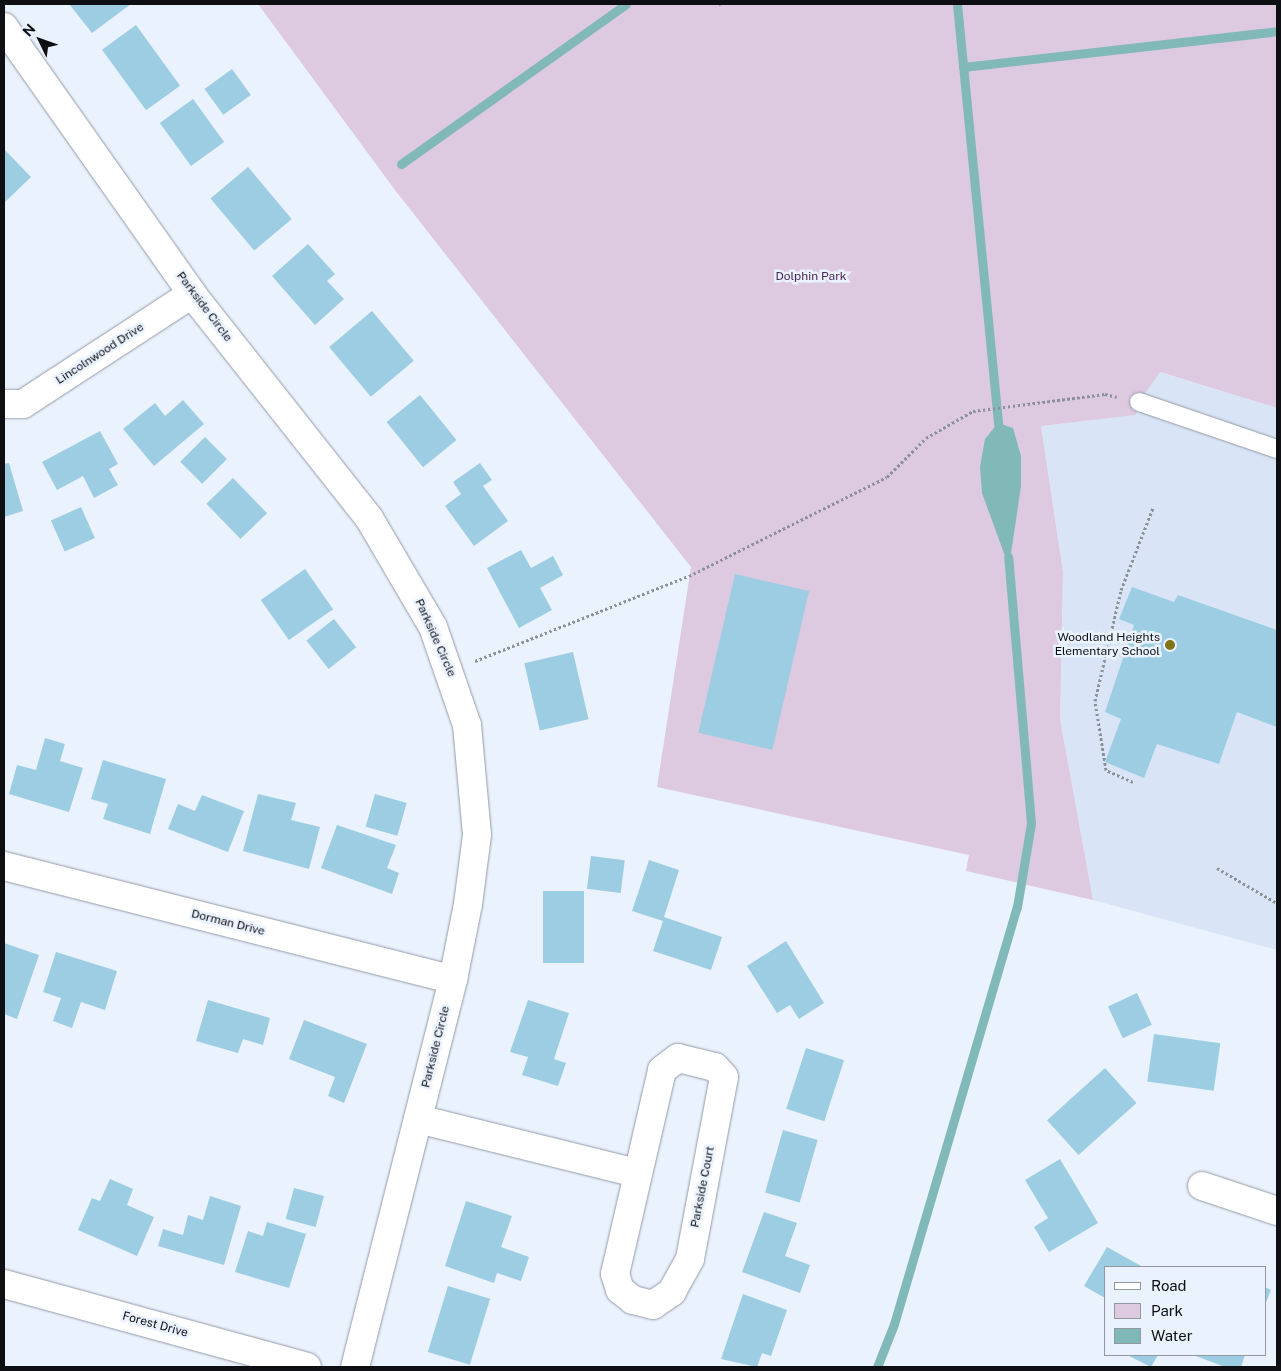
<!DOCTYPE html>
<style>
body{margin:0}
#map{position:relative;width:1281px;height:1371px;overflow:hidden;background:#eaf2fe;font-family:"Public Sans",sans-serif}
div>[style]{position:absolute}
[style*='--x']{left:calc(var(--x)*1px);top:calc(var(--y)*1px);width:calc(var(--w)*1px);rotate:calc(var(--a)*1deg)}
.built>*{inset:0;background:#d9e5f6}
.green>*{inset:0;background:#ddc9e0}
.water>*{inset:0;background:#81b9b9}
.stream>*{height:9px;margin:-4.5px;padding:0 4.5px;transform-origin:4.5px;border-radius:4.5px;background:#81b9b9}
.building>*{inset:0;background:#9dcde2;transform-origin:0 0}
.path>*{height:3px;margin-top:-1.5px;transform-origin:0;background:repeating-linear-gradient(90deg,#8b9199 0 2.5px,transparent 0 5px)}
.roads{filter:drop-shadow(0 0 1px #939aa5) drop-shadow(0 0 1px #939aa5)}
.lane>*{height:18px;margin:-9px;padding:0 9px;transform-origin:9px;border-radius:9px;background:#fff}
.street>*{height:28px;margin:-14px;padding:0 14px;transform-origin:14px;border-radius:14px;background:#fff}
.dots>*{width:14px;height:14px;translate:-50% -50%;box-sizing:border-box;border:2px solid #eaf2fe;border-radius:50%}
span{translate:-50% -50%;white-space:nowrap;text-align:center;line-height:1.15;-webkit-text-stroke:5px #eaf2fe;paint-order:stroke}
.park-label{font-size:12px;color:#4d2753}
.street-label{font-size:12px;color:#0d0f13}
.poi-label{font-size:12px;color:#0d0f13}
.right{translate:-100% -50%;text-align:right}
.frame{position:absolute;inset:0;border:5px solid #0d0f13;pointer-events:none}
.legend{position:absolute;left:1104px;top:1266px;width:162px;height:90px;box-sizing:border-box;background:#eaf2fe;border:1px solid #9297a0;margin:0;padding:6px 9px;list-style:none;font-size:15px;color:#0d0f13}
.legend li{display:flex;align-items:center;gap:10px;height:25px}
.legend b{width:25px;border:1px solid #9297a0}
.north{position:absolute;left:15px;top:15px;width:50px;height:50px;-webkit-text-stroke:4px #eaf2fe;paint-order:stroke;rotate:312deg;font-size:14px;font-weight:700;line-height:20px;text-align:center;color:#0d0f13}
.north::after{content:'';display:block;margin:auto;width:18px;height:22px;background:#0d0f13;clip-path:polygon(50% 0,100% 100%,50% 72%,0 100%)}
</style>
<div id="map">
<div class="built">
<div style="clip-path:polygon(1159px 372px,1277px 408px,1277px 950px,1093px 900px,1060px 719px,1063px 572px,1041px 426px,1136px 415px,1139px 402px)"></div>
</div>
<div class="green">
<div style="clip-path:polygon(258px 4px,1277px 4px,1277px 408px,1160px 372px,1139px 402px,1136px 415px,1041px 426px,1063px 572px,1060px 719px,1093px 900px,966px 871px,969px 855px,657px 787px,691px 567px,395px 190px)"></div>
</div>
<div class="water">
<div style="clip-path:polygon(998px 423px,1013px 428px,1021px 456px,1021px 486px,1009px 567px,982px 493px,980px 467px,985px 439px)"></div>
</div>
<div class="stream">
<div style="--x:957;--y:4;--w:432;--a:84.4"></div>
<div style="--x:963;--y:67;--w:316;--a:-6.5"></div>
<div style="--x:401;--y:164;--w:276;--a:-35.4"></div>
<div style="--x:877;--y:1367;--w:46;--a:-68.4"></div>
<div style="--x:894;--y:1324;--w:435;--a:-73.6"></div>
<div style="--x:1017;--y:907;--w:85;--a:-80.5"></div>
<div style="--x:1031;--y:823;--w:267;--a:-94.9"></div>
</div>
<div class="building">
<div style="clip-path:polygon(69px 4px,131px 4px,92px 33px)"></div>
<div style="left:136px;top:25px;width:75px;height:42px;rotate:54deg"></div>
<div style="left:232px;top:69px;width:32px;height:34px;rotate:54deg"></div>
<div style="left:193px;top:99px;width:53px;height:41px;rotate:54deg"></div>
<div style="clip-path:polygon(4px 149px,31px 177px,4px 203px)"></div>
<div style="left:248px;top:167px;width:68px;height:49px;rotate:50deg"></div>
<div style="clip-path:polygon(308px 244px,335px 274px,327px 281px,344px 299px,315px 325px,272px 276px)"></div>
<div style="left:372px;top:311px;width:65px;height:56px;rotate:50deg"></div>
<div style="left:420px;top:395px;width:58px;height:43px;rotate:51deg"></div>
<div style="clip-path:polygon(183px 400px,204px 424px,154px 466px,123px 429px,155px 403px,165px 416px)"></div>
<div style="clip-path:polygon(100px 431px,118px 464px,109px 469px,118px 485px,94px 498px,83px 476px,57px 490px,42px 462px)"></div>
<div style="left:205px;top:437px;width:31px;height:35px;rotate:45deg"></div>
<div style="clip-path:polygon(9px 463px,23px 511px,4px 517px,4px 464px)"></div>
<div style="clip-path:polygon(480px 463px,492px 480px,483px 486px,508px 521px,474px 546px,445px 506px,461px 494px,453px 482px)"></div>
<div style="left:233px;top:478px;width:49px;height:37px;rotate:46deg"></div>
<div style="left:81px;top:507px;width:34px;height:33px;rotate:66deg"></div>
<div style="clip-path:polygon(521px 550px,531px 568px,553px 556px,563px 575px,540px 588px,552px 610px,519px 628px,487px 568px)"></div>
<div style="left:305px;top:569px;width:49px;height:54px;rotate:55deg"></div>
<div style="left:735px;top:574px;width:76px;height:163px;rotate:13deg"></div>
<div style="clip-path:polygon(1132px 587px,1174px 602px,1178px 595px,1277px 630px,1277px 727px,1237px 712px,1219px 764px,1157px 744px,1144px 778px,1105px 762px,1121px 719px,1105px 712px,1134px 625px,1119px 619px)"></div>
<div style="left:334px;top:619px;width:36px;height:35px;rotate:52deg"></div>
<div style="left:573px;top:652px;width:69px;height:50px;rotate:77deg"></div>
<div style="clip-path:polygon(45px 738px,65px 744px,60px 761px,83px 768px,69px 812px,9px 794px,17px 765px,36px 770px)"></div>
<div style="clip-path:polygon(103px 760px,166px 779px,150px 834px,103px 819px,108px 804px,91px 799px)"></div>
<div style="clip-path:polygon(258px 794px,296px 803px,291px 820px,320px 827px,309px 869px,243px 851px)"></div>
<div style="left:375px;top:794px;width:33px;height:34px;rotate:16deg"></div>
<div style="clip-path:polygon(202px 795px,244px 811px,228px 852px,168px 829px,178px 804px,195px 811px)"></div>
<div style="clip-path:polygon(337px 825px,396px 845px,387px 868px,399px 873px,392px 894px,321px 868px)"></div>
<div style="left:591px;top:856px;width:34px;height:33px;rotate:7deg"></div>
<div style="clip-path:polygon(649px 860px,679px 870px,664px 917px,722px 937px,711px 970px,653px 951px,663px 921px,632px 911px)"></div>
<div style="left:543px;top:891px;width:41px;height:72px"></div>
<div style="clip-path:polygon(786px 941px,824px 1003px,799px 1019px,790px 1005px,777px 1013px,747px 966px)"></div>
<div style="clip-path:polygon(4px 943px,39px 955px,17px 1019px,4px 1014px)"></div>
<div style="clip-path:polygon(56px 952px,117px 971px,105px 1010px,81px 1002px,72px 1028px,53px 1021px,61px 998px,43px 992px)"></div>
<div style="left:1137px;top:993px;width:35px;height:32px;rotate:65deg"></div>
<div style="clip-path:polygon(208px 1000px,270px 1018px,263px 1045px,243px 1039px,238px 1053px,196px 1041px)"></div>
<div style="clip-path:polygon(528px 1000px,569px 1013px,554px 1059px,566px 1063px,558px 1086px,522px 1075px,528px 1057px,510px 1052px)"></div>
<div style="clip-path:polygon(304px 1020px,367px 1044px,344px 1103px,328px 1096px,335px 1077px,289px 1059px)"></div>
<div style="left:1154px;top:1034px;width:67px;height:48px;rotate:8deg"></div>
<div style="left:806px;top:1048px;width:40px;height:64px;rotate:18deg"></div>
<div style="left:1105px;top:1068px;width:47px;height:78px;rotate:48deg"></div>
<div style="left:783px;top:1130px;width:36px;height:65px;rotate:16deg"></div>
<div style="clip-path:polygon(1060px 1159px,1098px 1223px,1049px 1252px,1034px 1227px,1048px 1218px,1025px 1180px)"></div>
<div style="clip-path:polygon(110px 1179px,133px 1189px,127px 1205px,154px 1217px,137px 1256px,78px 1230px,92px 1198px,100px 1201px)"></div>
<div style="left:294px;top:1188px;width:31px;height:32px;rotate:15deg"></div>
<div style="clip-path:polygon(210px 1196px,241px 1206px,224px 1265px,158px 1246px,163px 1229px,183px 1235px,188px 1215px,203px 1220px)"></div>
<div style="clip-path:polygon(466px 1201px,512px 1216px,501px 1247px,529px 1257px,521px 1281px,497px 1273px,494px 1283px,445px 1266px)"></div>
<div style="clip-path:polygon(764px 1212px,797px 1223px,785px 1256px,810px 1265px,800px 1293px,742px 1272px)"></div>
<div style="clip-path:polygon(267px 1222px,306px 1234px,289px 1288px,235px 1272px,248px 1231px,263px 1236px)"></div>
<div style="clip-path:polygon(1107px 1247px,1143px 1267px,1105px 1267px,1105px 1298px,1084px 1286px)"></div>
<div style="left:448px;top:1286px;width:44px;height:69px;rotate:17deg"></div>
<div style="clip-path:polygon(1265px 1287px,1271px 1290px,1265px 1305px)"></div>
<div style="clip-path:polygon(743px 1294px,787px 1310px,771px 1356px,762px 1353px,757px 1367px,721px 1359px)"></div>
<div style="clip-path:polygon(1127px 1355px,1158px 1355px,1151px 1367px)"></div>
<div style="clip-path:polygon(1193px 1355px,1245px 1355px,1241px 1367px,1225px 1367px)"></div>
</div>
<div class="path">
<div style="--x:720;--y:4;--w:1;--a:45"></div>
<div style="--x:475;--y:661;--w:230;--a:-21.7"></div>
<div style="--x:689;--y:576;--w:221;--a:-26.6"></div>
<div style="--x:887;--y:477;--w:55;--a:-45"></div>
<div style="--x:926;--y:438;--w:54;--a:-29.9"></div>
<div style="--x:973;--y:411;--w:133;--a:-7.3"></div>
<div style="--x:1105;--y:394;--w:12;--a:14"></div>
<div style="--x:1133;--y:782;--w:30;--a:-156"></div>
<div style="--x:1106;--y:770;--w:70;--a:-99.1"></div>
<div style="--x:1095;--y:701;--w:114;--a:-76.8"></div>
<div style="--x:1121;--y:590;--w:88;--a:-68.7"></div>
<div style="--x:1217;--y:868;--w:69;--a:30.3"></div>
</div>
<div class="roads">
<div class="lane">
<div style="--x:1139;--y:402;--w:146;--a:18.8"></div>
</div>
<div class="street">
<div style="--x:4;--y:27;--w:327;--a:54.8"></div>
<div style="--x:192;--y:294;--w:285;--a:51.7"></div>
<div style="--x:369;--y:518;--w:126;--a:59.6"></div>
<div style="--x:433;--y:627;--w:104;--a:70.9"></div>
<div style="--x:467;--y:725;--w:110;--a:84.8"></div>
<div style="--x:477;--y:835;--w:70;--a:97.4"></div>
<div style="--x:468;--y:904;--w:77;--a:101.2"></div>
<div style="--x:453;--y:980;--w:399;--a:104.2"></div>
<div style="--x:4;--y:404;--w:19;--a:0"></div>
<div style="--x:23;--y:404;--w:202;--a:-33.1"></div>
<div style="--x:4;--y:866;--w:463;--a:14.2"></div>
<div style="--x:678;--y:1058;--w:38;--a:14"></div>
<div style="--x:715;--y:1067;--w:13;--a:48"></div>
<div style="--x:724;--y:1077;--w:185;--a:100.6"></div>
<div style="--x:690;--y:1259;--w:38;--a:119"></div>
<div style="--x:672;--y:1292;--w:23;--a:146"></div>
<div style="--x:653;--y:1305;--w:21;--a:-166"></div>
<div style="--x:633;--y:1300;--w:16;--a:-142"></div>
<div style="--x:620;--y:1290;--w:17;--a:-107"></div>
<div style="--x:615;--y:1274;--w:209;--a:-77"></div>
<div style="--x:662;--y:1070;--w:20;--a:-37"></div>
<div style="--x:418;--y:1119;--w:226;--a:13.9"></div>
<div style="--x:1202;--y:1186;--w:79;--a:18.4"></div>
<div style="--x:4;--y:1284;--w:314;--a:15.3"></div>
</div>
</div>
<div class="dots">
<div style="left:1170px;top:645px;background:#7f7416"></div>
</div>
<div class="park-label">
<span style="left:811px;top:277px">Dolphin Park</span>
</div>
<div class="street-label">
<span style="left:204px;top:307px;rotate:53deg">Parkside Circle</span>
<span style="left:100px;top:354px;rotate:-33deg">Lincolnwood Drive</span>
<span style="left:435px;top:638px;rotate:66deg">Parkside Circle</span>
<span style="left:228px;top:923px;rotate:14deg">Dorman Drive</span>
<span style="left:436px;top:1047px;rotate:-76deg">Parkside Circle</span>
<span style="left:703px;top:1187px;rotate:-79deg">Parkside Court</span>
<span style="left:155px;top:1325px;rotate:15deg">Forest Drive</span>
</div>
<div class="poi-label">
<span class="right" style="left:1160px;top:645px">Woodland Heights<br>Elementary School</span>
</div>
<div class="frame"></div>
<ul class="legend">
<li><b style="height:6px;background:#fff"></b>Road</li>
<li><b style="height:14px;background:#ddc9e0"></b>Park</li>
<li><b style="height:14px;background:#81b9b9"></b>Water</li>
</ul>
<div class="north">N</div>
</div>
